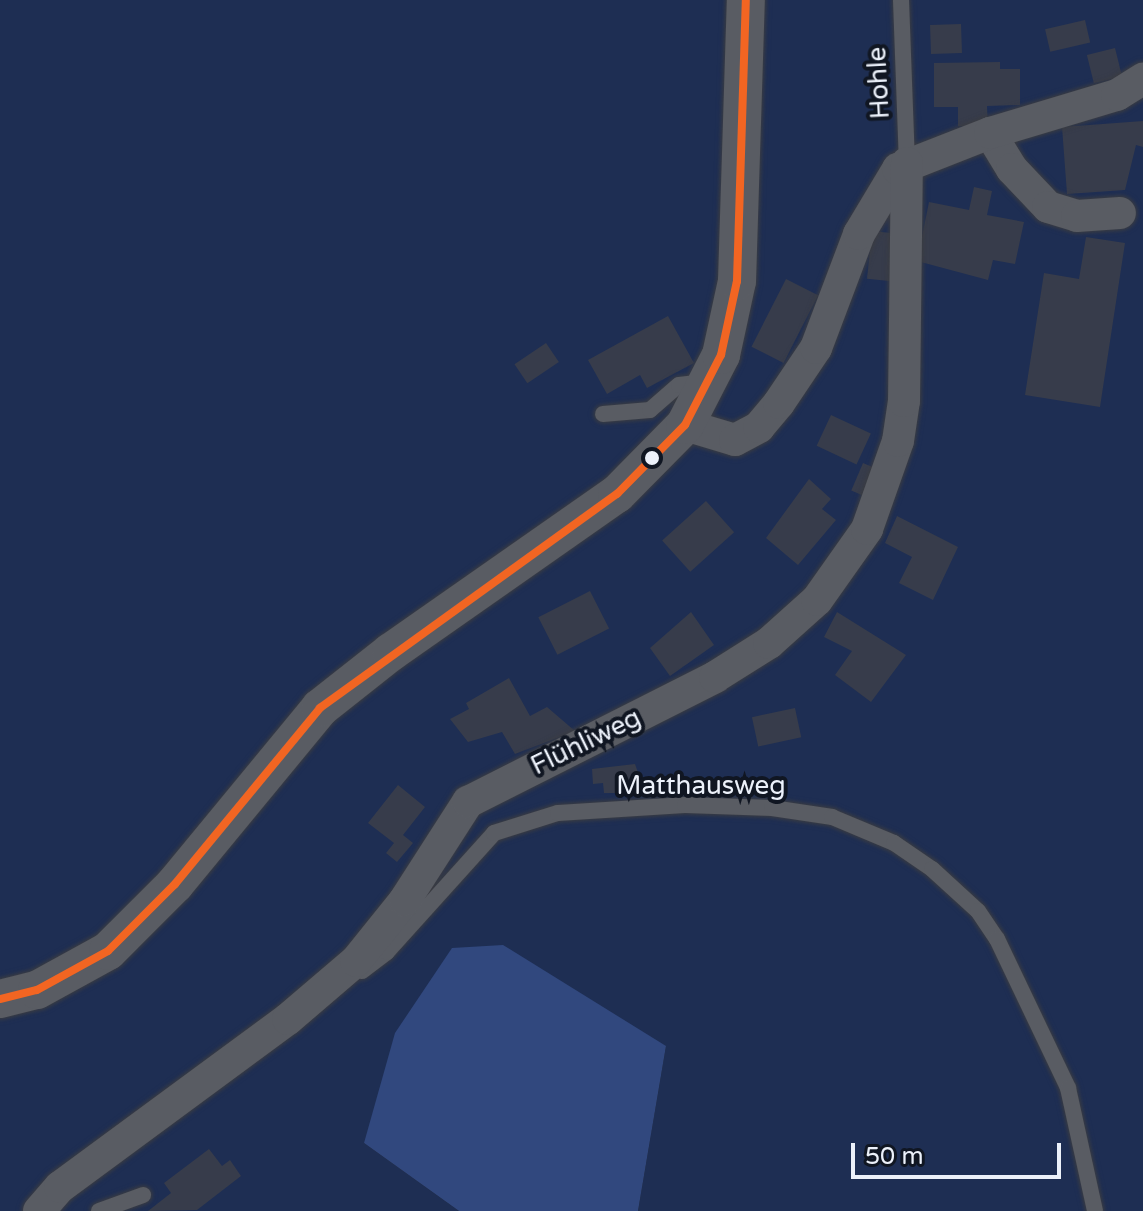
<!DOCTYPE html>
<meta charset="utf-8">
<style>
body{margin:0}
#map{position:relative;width:1143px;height:1211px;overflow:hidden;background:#1d2028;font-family:"Varela Round",sans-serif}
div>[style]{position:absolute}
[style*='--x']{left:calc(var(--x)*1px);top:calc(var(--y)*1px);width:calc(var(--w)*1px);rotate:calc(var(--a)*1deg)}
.green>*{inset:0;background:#1e2e53}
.forest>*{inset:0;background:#31487e}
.building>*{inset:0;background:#373c4b;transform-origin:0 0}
.roads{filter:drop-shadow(0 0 2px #3a3c42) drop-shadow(0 0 2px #3a3c42)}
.service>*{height:16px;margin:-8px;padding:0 8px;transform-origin:8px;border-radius:8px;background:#595c63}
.minor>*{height:32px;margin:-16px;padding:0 16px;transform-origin:16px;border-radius:16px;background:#595c63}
.tertiary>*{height:38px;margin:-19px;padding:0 19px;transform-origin:19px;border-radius:19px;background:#595c63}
.bus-1>*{height:8px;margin:-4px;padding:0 4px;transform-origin:4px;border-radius:4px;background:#f26522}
.dots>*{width:22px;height:22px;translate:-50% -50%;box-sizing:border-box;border:4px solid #101622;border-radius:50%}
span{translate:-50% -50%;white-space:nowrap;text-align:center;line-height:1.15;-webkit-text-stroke:8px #101622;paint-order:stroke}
.street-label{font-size:26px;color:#ecf1fa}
.scale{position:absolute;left:851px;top:1143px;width:210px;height:36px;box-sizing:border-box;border:4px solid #ecf1fa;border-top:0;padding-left:10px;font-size:24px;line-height:28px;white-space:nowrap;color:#ecf1fa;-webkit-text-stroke:6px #101622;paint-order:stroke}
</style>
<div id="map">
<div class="green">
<div style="clip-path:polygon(0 0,1143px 0,1143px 1211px,638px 1211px,666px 1046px,364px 1143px,459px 1211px,0 1211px)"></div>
</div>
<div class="forest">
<div style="clip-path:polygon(503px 945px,666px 1046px,638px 1211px,459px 1211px,364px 1143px,395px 1033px,452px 948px)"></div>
</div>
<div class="building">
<div style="left:1085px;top:20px;width:23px;height:41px;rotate:77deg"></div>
<div style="left:961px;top:24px;width:29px;height:31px;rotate:88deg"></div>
<div style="left:1115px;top:48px;width:29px;height:29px;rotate:76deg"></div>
<div style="clip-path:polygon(1000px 62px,1000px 69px,1020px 69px,1020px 105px,987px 106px,988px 126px,958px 126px,958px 107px,934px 107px,934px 63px)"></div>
<div style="clip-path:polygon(1143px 121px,1143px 147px,1136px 145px,1125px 190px,1067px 194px,1062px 127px)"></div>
<div style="clip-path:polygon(974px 187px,992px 191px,987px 215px,1024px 222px,1015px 264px,993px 260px,988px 280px,917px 261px,929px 202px,969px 210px)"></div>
<div style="left:872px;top:231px;width:27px;height:48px;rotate:6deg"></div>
<div style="clip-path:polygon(1086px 237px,1125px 243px,1100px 407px,1025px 395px,1044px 273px,1079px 279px)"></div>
<div style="left:786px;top:279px;width:36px;height:76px;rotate:27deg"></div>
<div style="clip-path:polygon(668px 316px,694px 363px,647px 388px,640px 375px,607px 394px,588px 360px)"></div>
<div style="left:546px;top:343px;width:23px;height:38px;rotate:56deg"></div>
<div style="left:831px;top:415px;width:44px;height:34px;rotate:25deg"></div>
<div style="left:863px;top:463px;width:13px;height:30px;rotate:23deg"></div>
<div style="clip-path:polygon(809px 479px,831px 499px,822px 509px,836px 520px,798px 565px,766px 538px)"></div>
<div style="left:706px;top:501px;width:42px;height:59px;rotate:48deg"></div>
<div style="clip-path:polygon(897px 516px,958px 547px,933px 600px,899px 583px,912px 557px,885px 543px)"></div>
<div style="left:590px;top:591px;width:42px;height:58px;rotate:63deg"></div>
<div style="clip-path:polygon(691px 612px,714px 645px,670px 676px,650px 648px)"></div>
<div style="clip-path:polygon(837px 612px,906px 655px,871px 702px,835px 675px,852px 651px,824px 637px)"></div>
<div style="clip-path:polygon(509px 678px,530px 716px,547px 707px,575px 731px,515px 754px,502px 732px,468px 742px,450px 719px,469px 709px,466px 703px)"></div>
<div style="left:795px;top:708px;width:30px;height:44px;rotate:78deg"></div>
<div style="clip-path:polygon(635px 764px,645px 793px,604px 793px,603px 783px,593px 784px,592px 769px)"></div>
<div style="clip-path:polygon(398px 785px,425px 807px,403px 835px,413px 843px,397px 862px,386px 853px,394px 843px,368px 823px)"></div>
<div style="clip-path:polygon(209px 1149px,222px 1166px,230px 1160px,241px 1176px,197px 1210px,148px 1211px,171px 1193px,164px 1183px)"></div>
</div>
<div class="roads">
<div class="service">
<div style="--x:901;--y:0;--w:163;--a:87.9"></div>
<div style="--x:603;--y:414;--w:47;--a:-4.9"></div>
<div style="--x:650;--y:410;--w:38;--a:-41"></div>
<div style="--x:679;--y:385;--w:26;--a:-7"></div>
<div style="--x:362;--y:971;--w:31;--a:-37"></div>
<div style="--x:387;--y:952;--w:160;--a:-48"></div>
<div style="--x:494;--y:833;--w:67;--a:-17.4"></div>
<div style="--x:558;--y:813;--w:127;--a:-3.6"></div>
<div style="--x:685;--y:805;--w:87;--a:2"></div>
<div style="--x:772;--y:808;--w:61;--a:8.5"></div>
<div style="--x:832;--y:817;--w:67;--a:22.8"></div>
<div style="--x:894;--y:843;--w:46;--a:34.4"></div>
<div style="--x:932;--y:869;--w:62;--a:42.4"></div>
<div style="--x:978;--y:911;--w:34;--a:56"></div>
<div style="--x:997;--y:939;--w:165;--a:64.5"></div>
<div style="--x:1068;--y:1088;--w:126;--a:77.6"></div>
<div style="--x:99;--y:1211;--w:47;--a:-20"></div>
</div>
<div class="minor">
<div style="--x:990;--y:133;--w:42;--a:58.6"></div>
<div style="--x:1012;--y:169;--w:52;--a:46.5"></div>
<div style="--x:1048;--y:207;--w:30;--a:17"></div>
<div style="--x:1077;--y:216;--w:43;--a:-4"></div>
<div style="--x:685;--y:425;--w:52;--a:16.7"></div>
<div style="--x:735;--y:440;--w:27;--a:-28"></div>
<div style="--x:759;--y:427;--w:31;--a:-50"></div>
<div style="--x:779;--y:403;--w:66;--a:-56.1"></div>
<div style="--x:816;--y:348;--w:122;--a:-69.3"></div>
<div style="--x:859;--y:234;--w:76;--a:-59"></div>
<div style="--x:898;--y:169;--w:99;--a:-21.4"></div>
<div style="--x:990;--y:133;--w:133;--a:-16.7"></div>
<div style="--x:1117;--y:95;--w:31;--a:-32"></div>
<div style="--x:39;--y:1211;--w:32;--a:-49"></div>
<div style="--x:60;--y:1187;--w:283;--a:-36.4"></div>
<div style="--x:288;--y:1019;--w:89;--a:-40.5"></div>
<div style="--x:356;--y:961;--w:78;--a:-51.2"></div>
<div style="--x:405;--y:900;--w:117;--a:-57.3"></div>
<div style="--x:468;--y:802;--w:277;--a:-26.8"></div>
<div style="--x:715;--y:677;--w:64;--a:-32.2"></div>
<div style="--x:769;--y:643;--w:64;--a:-41.9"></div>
<div style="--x:817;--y:600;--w:87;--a:-54.8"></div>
<div style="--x:867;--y:529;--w:93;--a:-70.6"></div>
<div style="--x:898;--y:441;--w:40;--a:-81.5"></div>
<div style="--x:904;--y:401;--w:238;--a:-89.3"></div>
</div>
<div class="tertiary">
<div style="--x:0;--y:999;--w:38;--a:-14"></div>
<div style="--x:37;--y:990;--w:81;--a:-28.8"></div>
<div style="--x:108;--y:951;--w:95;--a:-45"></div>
<div style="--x:175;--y:884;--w:228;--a:-50.5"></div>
<div style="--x:320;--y:708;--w:90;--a:-38.3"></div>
<div style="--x:391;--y:652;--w:276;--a:-35"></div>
<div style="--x:617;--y:494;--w:97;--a:-45.4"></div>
<div style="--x:685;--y:425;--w:79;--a:-62.8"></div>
<div style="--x:721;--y:355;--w:76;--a:-77.8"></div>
<div style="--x:737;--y:281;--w:281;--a:-88.2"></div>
</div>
</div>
<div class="bus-1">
<div style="--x:0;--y:999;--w:38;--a:-14"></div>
<div style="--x:37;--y:990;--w:81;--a:-28.8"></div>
<div style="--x:108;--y:951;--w:95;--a:-45"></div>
<div style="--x:175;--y:884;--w:228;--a:-50.5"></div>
<div style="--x:320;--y:708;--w:366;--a:-35.8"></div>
<div style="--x:617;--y:494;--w:97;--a:-45.4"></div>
<div style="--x:685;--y:425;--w:79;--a:-62.8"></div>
<div style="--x:721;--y:355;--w:76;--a:-77.8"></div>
<div style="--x:737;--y:281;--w:281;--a:-88.2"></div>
</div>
<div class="dots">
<div style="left:652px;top:458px;background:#ecf1fa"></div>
</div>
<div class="street-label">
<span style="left:879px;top:83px;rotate:-93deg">Hohle</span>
<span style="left:586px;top:742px;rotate:-26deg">Flühliweg</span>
<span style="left:701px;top:786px">Matthausweg</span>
</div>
<div class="scale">50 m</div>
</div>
